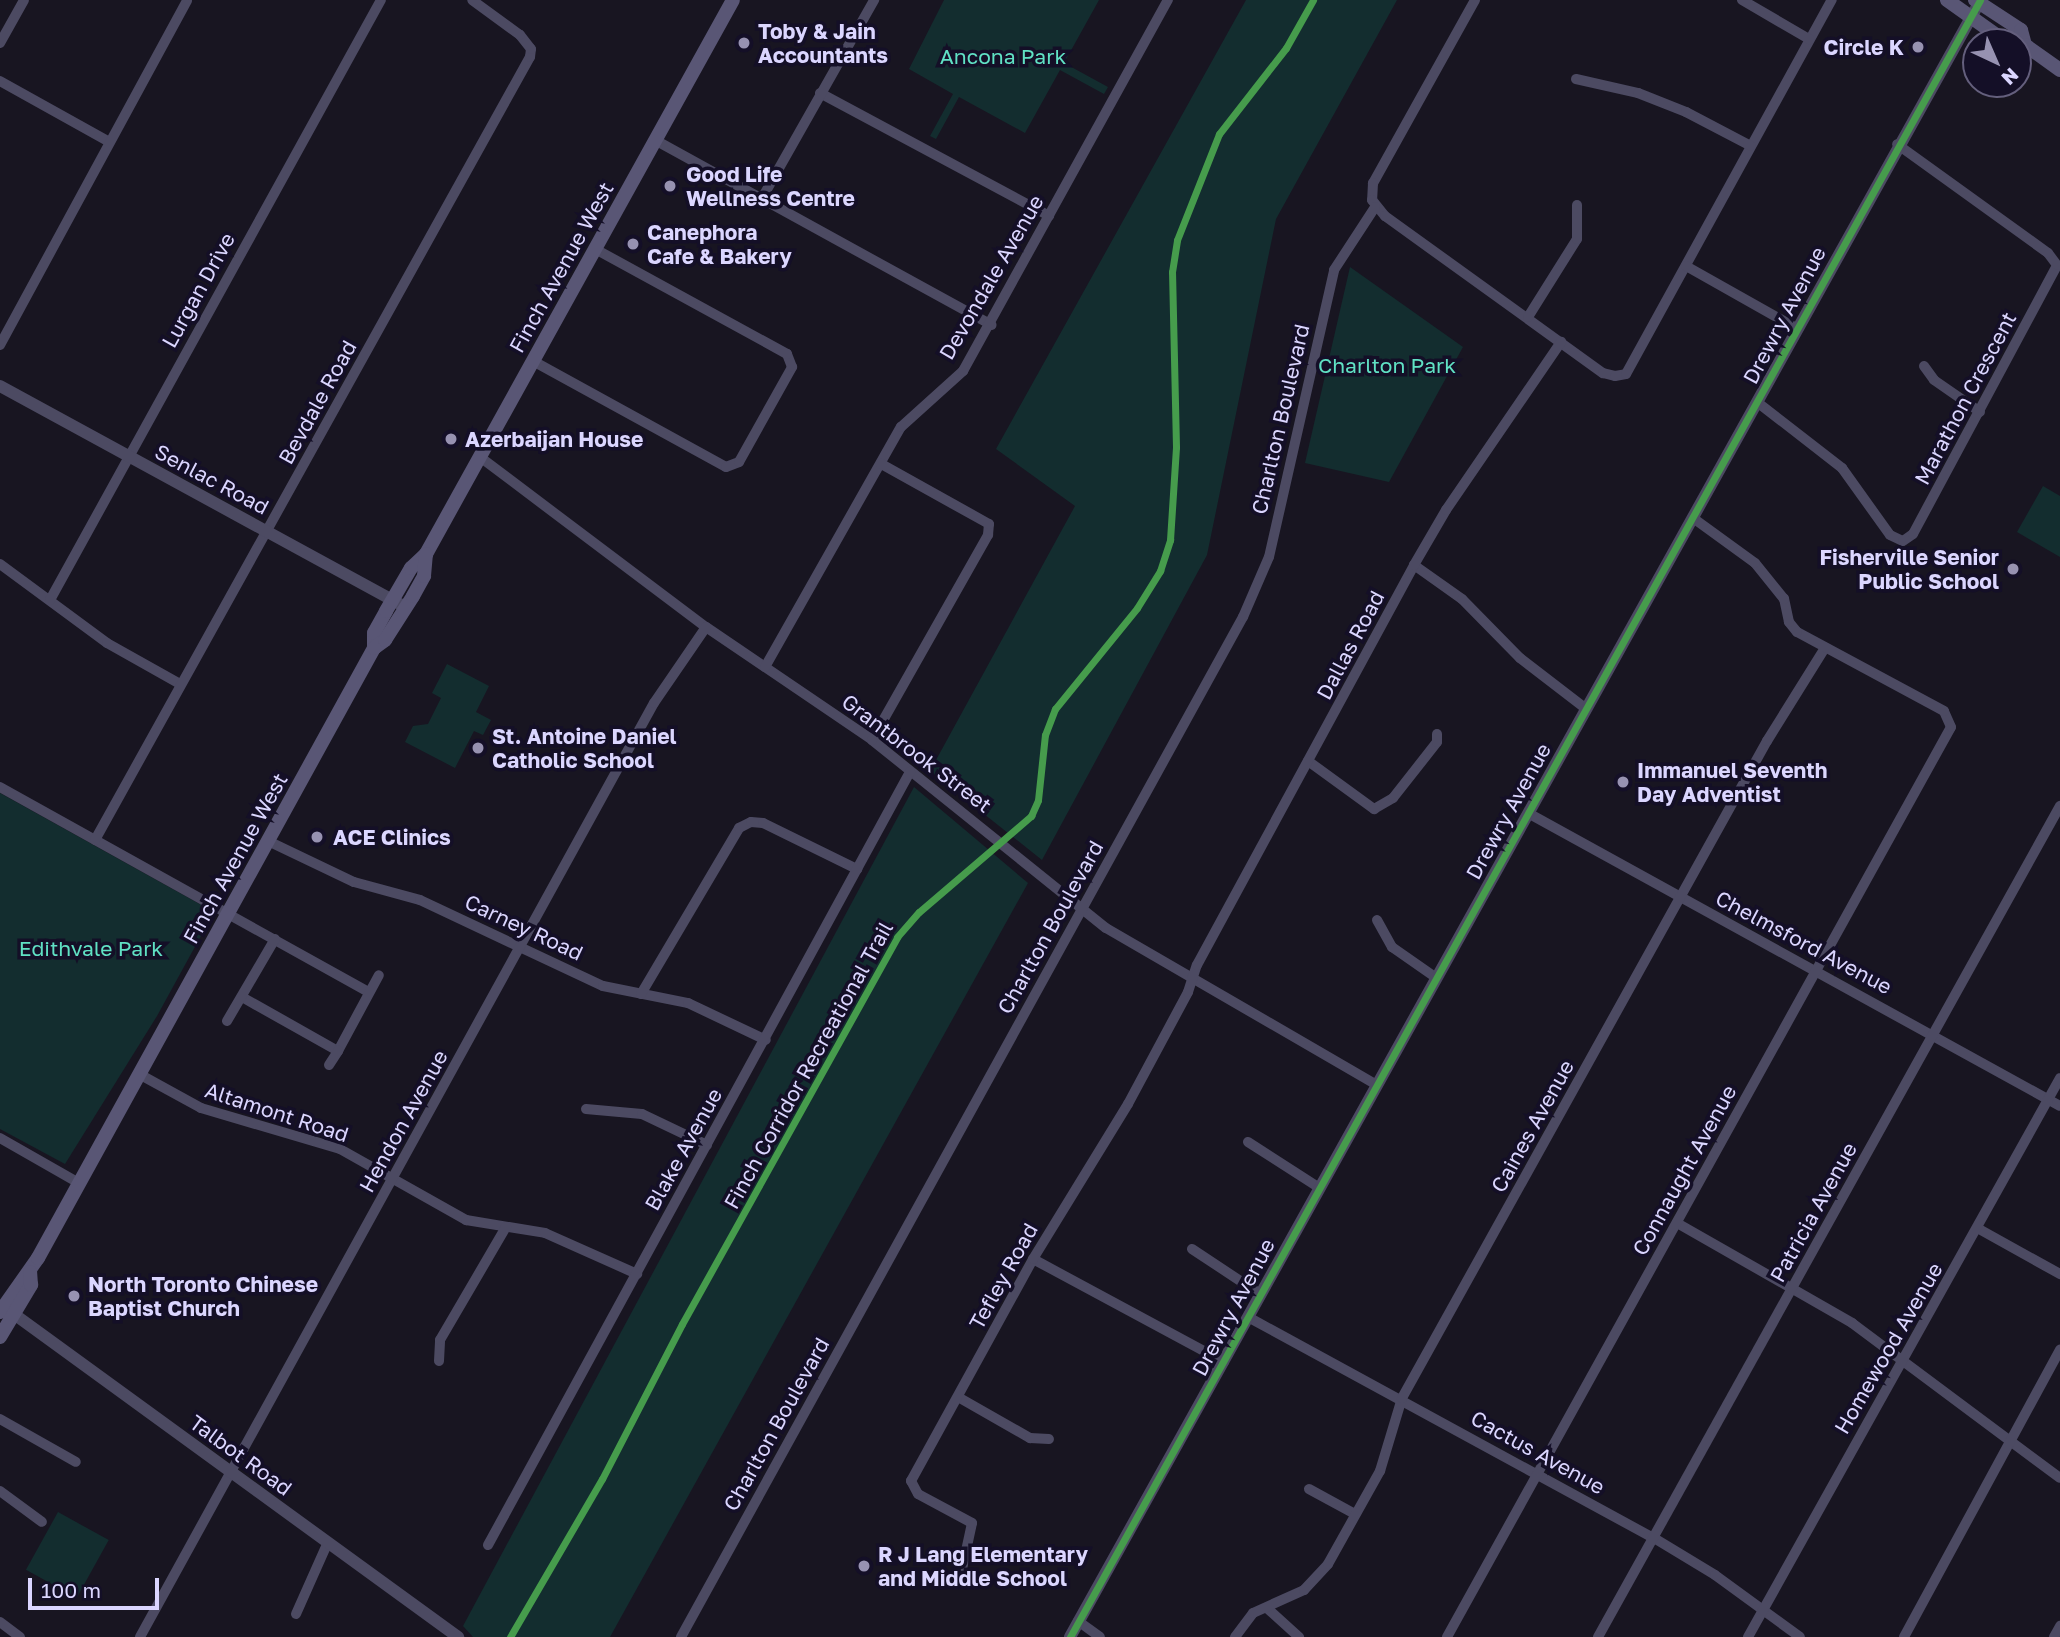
<!DOCTYPE html>
<style>
body{margin:0}
#map{position:relative;width:2060px;height:1637px;overflow:hidden;background:#181521;font-family:"Golos Text",sans-serif}
div>[style]{position:absolute}
[style*='--x']{left:calc(var(--x)*1px);top:calc(var(--y)*1px);width:calc(var(--w)*1px);rotate:calc(var(--a)*1deg)}
.green>*{inset:0;background:#132d2f;transform-origin:0 0}
.minor>*{height:10px;margin:-5px;padding:0 5px;transform-origin:5px;border-radius:5px;background:#4c4a62}
.tertiary>*{height:12px;margin:-6px;padding:0 6px;transform-origin:6px;border-radius:6px;background:#4c4a62}
.secondary>*{height:14px;margin:-7px;padding:0 7px;transform-origin:7px;border-radius:7px;background:#595675}
.cycleway>*{height:7px;margin:-3.5px;padding:0 3.5px;transform-origin:3.5px;border-radius:3.5px;background:#469c4c}
.dots>*{width:19px;height:19px;translate:-50% -50%;box-sizing:border-box;border:4px solid #140f27;border-radius:50%}
span{translate:-50% -50%;white-space:nowrap;text-align:center;line-height:1.15;-webkit-text-stroke:7px #140f27;paint-order:stroke}
.poi-label{font-size:21px;color:#dbd6ff;font-weight:700}
.left{translate:0 -50%;text-align:left}
.right{translate:-100% -50%;text-align:right}
.park-label{font-size:21px;color:#60e1c4}
.street-label{font-size:21px;color:#dbd6ff}
.north{position:absolute;left:1962px;top:28px;width:70px;height:70px;box-sizing:border-box;background:#140f27;border:2px solid #645f7d;border-radius:50%;rotate:136deg;font-size:19px;font-weight:700;line-height:28px;text-align:center;color:#dbd6ff}
.north::after{content:'';display:block;margin:auto;width:24px;height:32px;background:#9792b1;clip-path:polygon(50% 0,100% 100%,50% 72%,0 100%)}
.scale{position:absolute;left:28px;top:1578px;width:131px;height:32px;box-sizing:border-box;border:4px solid #dbd6ff;border-top:0;padding-left:9px;font-size:21px;line-height:24px;white-space:nowrap;color:#dbd6ff;-webkit-text-stroke:5px #140f27;paint-order:stroke}
</style>
<div id="map">
<div class="green">
<div style="clip-path:polygon(944px 0,1099px 0,1064px 63px,1108px 87px,1104px 94px,1060px 70px,1025px 133px,959px 97px,936px 139px,930px 136px,953px 94px,909px 69px)"></div>
<div style="clip-path:polygon(1246px 0,1397px 0,1276px 219px,1207px 555px,1042px 860px,930px 771px,1075px 506px,996px 449px)"></div>
<div style="clip-path:polygon(1350px 267px,1463px 347px,1389px 482px,1305px 463px)"></div>
<div style="clip-path:polygon(2043px 486px,2060px 496px,2060px 557px,2017px 532px)"></div>
<div style="clip-path:polygon(447px 664px,489px 686px,476px 712px,491px 720px,483px 735px,474px 731px,455px 768px,405px 742px,413px 726px,428px 724px,441px 698px,432px 693px)"></div>
<div style="clip-path:polygon(914px 787px,1028px 883px,610px 1637px,473px 1637px,463px 1626px)"></div>
<div style="clip-path:polygon(0 793px,214px 912px,157px 1016px,65px 1164px,0 1129px)"></div>
<div style="left:58px;top:1512px;width:58px;height:66px;rotate:29deg"></div>
</div>
<div class="minor">
<div style="--x:1475;--y:0;--w:210;--a:119.1"></div>
<div style="--x:1373;--y:183;--w:17;--a:93"></div>
<div style="--x:1372;--y:200;--w:21;--a:51"></div>
<div style="--x:1385;--y:216;--w:269;--a:35.8"></div>
<div style="--x:1603;--y:373;--w:12;--a:14"></div>
<div style="--x:1615;--y:376;--w:11;--a:-10"></div>
<div style="--x:1626;--y:374;--w:427;--a:-61.2"></div>
<div style="--x:1742;--y:0;--w:78;--a:30.2"></div>
<div style="--x:0;--y:43;--w:49;--a:-60.8"></div>
<div style="--x:1576;--y:79;--w:64;--a:12.7"></div>
<div style="--x:1638;--y:93;--w:52;--a:21.6"></div>
<div style="--x:1686;--y:112;--w:73;--a:27.6"></div>
<div style="--x:0;--y:81;--w:124;--a:29.1"></div>
<div style="--x:820;--y:93;--w:260;--a:28.2"></div>
<div style="--x:655;--y:140;--w:384;--a:28.8"></div>
<div style="--x:761;--y:200;--w:230;--a:-60.5"></div>
<div style="--x:1686;--y:266;--w:126;--a:29.4"></div>
<div style="--x:1528;--y:317;--w:92;--a:-57.9"></div>
<div style="--x:1577;--y:239;--w:34;--a:-90"></div>
<div style="--x:0;--y:345;--w:392;--a:-61.5"></div>
<div style="--x:533;--y:361;--w:220;--a:28.8"></div>
<div style="--x:726;--y:467;--w:14;--a:-21"></div>
<div style="--x:739;--y:462;--w:109;--a:-60.8"></div>
<div style="--x:792;--y:367;--w:14;--a:-111"></div>
<div style="--x:787;--y:354;--w:219;--a:-151.3"></div>
<div style="--x:1924;--y:366;--w:17;--a:54"></div>
<div style="--x:1934;--y:380;--w:56;--a:34.8"></div>
<div style="--x:1757;--y:402;--w:108;--a:37.8"></div>
<div style="--x:1842;--y:468;--w:82;--a:54.4"></div>
<div style="--x:1890;--y:535;--w:14;--a:25"></div>
<div style="--x:1903;--y:541;--w:12;--a:-35"></div>
<div style="--x:1913;--y:534;--w:305;--a:-61.8"></div>
<div style="--x:2057;--y:265;--w:15;--a:-127"></div>
<div style="--x:2048;--y:253;--w:186;--a:-144.2"></div>
<div style="--x:480;--y:457;--w:283;--a:37"></div>
<div style="--x:706;--y:627;--w:201;--a:34.2"></div>
<div style="--x:872;--y:740;--w:300;--a:38.8"></div>
<div style="--x:1106;--y:928;--w:313;--a:30.1"></div>
<div style="--x:0;--y:564;--w:133;--a:36.4"></div>
<div style="--x:107;--y:643;--w:84;--a:29.3"></div>
<div style="--x:1414;--y:565;--w:59;--a:35.3"></div>
<div style="--x:1462;--y:599;--w:83;--a:45.5"></div>
<div style="--x:1520;--y:658;--w:82;--a:37.6"></div>
<div style="--x:50;--y:600;--w:685;--a:-61.12"></div>
<div style="--x:765;--y:667;--w:276;--a:-60.5"></div>
<div style="--x:901;--y:427;--w:84;--a:-42.1"></div>
<div style="--x:963;--y:371;--w:424;--a:-61.1"></div>
<div style="--x:872;--y:740;--w:236;--a:-60.5"></div>
<div style="--x:988;--y:535;--w:11;--a:-85"></div>
<div style="--x:989;--y:524;--w:124;--a:-150.9"></div>
<div style="--x:1308;--y:761;--w:82;--a:36"></div>
<div style="--x:1374;--y:809;--w:22;--a:-30"></div>
<div style="--x:1393;--y:798;--w:71;--a:-51.8"></div>
<div style="--x:1437;--y:742;--w:8;--a:-90"></div>
<div style="--x:0;--y:787;--w:422;--a:29.1"></div>
<div style="--x:1528;--y:813;--w:607;--a:28.84"></div>
<div style="--x:95;--y:840;--w:896;--a:-60.95"></div>
<div style="--x:530;--y:57;--w:8;--a:-83"></div>
<div style="--x:531;--y:49;--w:18;--a:-128"></div>
<div style="--x:520;--y:35;--w:59;--a:-143.9"></div>
<div style="--x:268;--y:841;--w:95;--a:25.5"></div>
<div style="--x:354;--y:882;--w:68;--a:15.3"></div>
<div style="--x:420;--y:900;--w:202;--a:25.2"></div>
<div style="--x:603;--y:986;--w:87;--a:11.3"></div>
<div style="--x:688;--y:1003;--w:86;--a:25.4"></div>
<div style="--x:1377;--y:920;--w:31;--a:61"></div>
<div style="--x:1392;--y:947;--w:52;--a:34.9"></div>
<div style="--x:641;--y:994;--w:193;--a:-59.4"></div>
<div style="--x:739;--y:828;--w:13;--a:-27"></div>
<div style="--x:751;--y:822;--w:12;--a:5"></div>
<div style="--x:763;--y:823;--w:105;--a:26.1"></div>
<div style="--x:242;--y:997;--w:110;--a:29.4"></div>
<div style="--x:338;--y:1051;--w:86;--a:-61.7"></div>
<div style="--x:227;--y:1021;--w:95;--a:-59.7"></div>
<div style="--x:329;--y:1065;--w:17;--a:-57"></div>
<div style="--x:139;--y:1074;--w:71;--a:28.7"></div>
<div style="--x:201;--y:1108;--w:145;--a:16.4"></div>
<div style="--x:340;--y:1149;--w:145;--a:29.4"></div>
<div style="--x:466;--y:1220;--w:80;--a:9.3"></div>
<div style="--x:545;--y:1233;--w:101;--a:24"></div>
<div style="--x:586;--y:1109;--w:56;--a:5.1"></div>
<div style="--x:642;--y:1114;--w:72;--a:25.5"></div>
<div style="--x:0;--y:1138;--w:91;--a:29.7"></div>
<div style="--x:1248;--y:1142;--w:83;--a:32.7"></div>
<div style="--x:1677;--y:1223;--w:202;--a:29.7"></div>
<div style="--x:1852;--y:1323;--w:259;--a:36.7"></div>
<div style="--x:1979;--y:1229;--w:93;--a:29.1"></div>
<div style="--x:1192;--y:1249;--w:82;--a:33.5"></div>
<div style="--x:1033;--y:1259;--w:217;--a:28.3"></div>
<div style="--x:1248;--y:1317;--w:462;--a:28.6"></div>
<div style="--x:1654;--y:1538;--w:71;--a:31.2"></div>
<div style="--x:1715;--y:1575;--w:105;--a:36.1"></div>
<div style="--x:439;--y:1361;--w:21;--a:-87"></div>
<div style="--x:440;--y:1340;--w:131;--a:-59.7"></div>
<div style="--x:958;--y:1397;--w:83;--a:29.7"></div>
<div style="--x:1030;--y:1438;--w:19;--a:3"></div>
<div style="--x:0;--y:1419;--w:87;--a:29.5"></div>
<div style="--x:1309;--y:1489;--w:52;--a:28.5"></div>
<div style="--x:0;--y:1491;--w:52;--a:36.4"></div>
<div style="--x:488;--y:1545;--w:881;--a:-61.37"></div>
<div style="--x:961;--y:1574;--w:52;--a:-77.8"></div>
<div style="--x:972;--y:1523;--w:61;--a:-151.8"></div>
<div style="--x:918;--y:1494;--w:15;--a:-118"></div>
<div style="--x:911;--y:1481;--w:253;--a:-61.2"></div>
<div style="--x:1033;--y:1259;--w:182;--a:-58.5"></div>
<div style="--x:1128;--y:1104;--w:127;--a:-61.8"></div>
<div style="--x:1188;--y:992;--w:28;--a:-72"></div>
<div style="--x:1197;--y:965;--w:455;--a:-61.5"></div>
<div style="--x:1414;--y:565;--w:64;--a:-59.8"></div>
<div style="--x:1446;--y:510;--w:204;--a:-55.6"></div>
<div style="--x:1268;--y:1609;--w:42;--a:42.1"></div>
<div style="--x:296;--y:1614;--w:79;--a:-66"></div>
<div style="--x:1078;--y:1621;--w:27;--a:36"></div>
<div style="--x:0;--y:1622;--w:25;--a:37"></div>
<div style="--x:140;--y:1637;--w:1066;--a:-61.18"></div>
<div style="--x:654;--y:703;--w:92;--a:-55.6"></div>
<div style="--x:681;--y:1637;--w:1165;--a:-61.15"></div>
<div style="--x:1243;--y:617;--w:65;--a:-66.6"></div>
<div style="--x:1269;--y:557;--w:294;--a:-77.2"></div>
<div style="--x:1334;--y:270;--w:75;--a:-56.9"></div>
<div style="--x:1235;--y:1637;--w:30;--a:-53"></div>
<div style="--x:1253;--y:1613;--w:56;--a:-24.3"></div>
<div style="--x:1304;--y:1590;--w:35;--a:-47"></div>
<div style="--x:1328;--y:1564;--w:107;--a:-60.8"></div>
<div style="--x:1380;--y:1471;--w:76;--a:-73.2"></div>
<div style="--x:1402;--y:1398;--w:752;--a:-60.95"></div>
<div style="--x:1767;--y:741;--w:110;--a:-58.1"></div>
<div style="--x:1447;--y:1637;--w:1040;--a:-61.02"></div>
<div style="--x:1951;--y:727;--w:17;--a:-114"></div>
<div style="--x:1944;--y:711;--w:167;--a:-151.7"></div>
<div style="--x:1797;--y:632;--w:13;--a:-129"></div>
<div style="--x:1789;--y:622;--w:24;--a:-102"></div>
<div style="--x:1784;--y:599;--w:46;--a:-128.9"></div>
<div style="--x:1755;--y:563;--w:77;--a:-144"></div>
<div style="--x:1598;--y:1637;--w:951;--a:-60.93"></div>
<div style="--x:1748;--y:1637;--w:640;--a:-60.83"></div>
<div style="--x:1904;--y:1637;--w:327;--a:-61.5"></div>
<div style="--x:2054;--y:1637;--w:13;--a:-61"></div>
</div>
<div class="tertiary">
<div style="--x:0;--y:386;--w:461;--a:28.6"></div>
<div style="--x:7;--y:1309;--w:558;--a:36.03"></div>
<div style="--x:1070;--y:1637;--w:1870;--a:-60.91"></div>
</div>
<div class="secondary">
<div style="--x:1947;--y:0;--w:72;--a:35.4"></div>
<div style="--x:1975;--y:0;--w:55;--a:33.1"></div>
<div style="--x:2021;--y:30;--w:16;--a:75"></div>
<div style="--x:2018;--y:45;--w:7;--a:0"></div>
<div style="--x:2025;--y:45;--w:43;--a:35.5"></div>
<div style="--x:374;--y:648;--w:15;--a:-90"></div>
<div style="--x:374;--y:633;--w:25;--a:-61"></div>
<div style="--x:386;--y:611;--w:50;--a:-59.8"></div>
<div style="--x:411;--y:568;--w:21;--a:-43"></div>
<div style="--x:426;--y:554;--w:633;--a:-61.01"></div>
<div style="--x:0;--y:1312;--w:66;--a:-54.9"></div>
<div style="--x:38;--y:1258;--w:696;--a:-61.15"></div>
<div style="--x:374;--y:648;--w:14;--a:-36"></div>
<div style="--x:385;--y:640;--w:52;--a:-57.5"></div>
<div style="--x:413;--y:596;--w:23;--a:-61"></div>
<div style="--x:424;--y:576;--w:22;--a:-85"></div>
<div style="--x:0;--y:1337;--w:61;--a:-59.2"></div>
<div style="--x:31;--y:1285;--w:13;--a:-94"></div>
</div>
<div class="cycleway">
<div style="--x:510;--y:1637;--w:183;--a:-59.8"></div>
<div style="--x:602;--y:1479;--w:174;--a:-62.7"></div>
<div style="--x:682;--y:1324;--w:443;--a:-60.9"></div>
<div style="--x:897;--y:937;--w:33;--a:-49"></div>
<div style="--x:919;--y:912;--w:148;--a:-40.6"></div>
<div style="--x:1031;--y:816;--w:17;--a:-66"></div>
<div style="--x:1038;--y:800;--w:65;--a:-83.9"></div>
<div style="--x:1045;--y:735;--w:28;--a:-69"></div>
<div style="--x:1055;--y:709;--w:130;--a:-50.9"></div>
<div style="--x:1137;--y:608;--w:44;--a:-58.1"></div>
<div style="--x:1160;--y:571;--w:33;--a:-72"></div>
<div style="--x:1170;--y:540;--w:93;--a:-86.3"></div>
<div style="--x:1176;--y:447;--w:175;--a:-91.3"></div>
<div style="--x:1172;--y:272;--w:32;--a:-81"></div>
<div style="--x:1177;--y:240;--w:114;--a:-68.4"></div>
<div style="--x:1219;--y:134;--w:109;--a:-52.1"></div>
<div style="--x:1286;--y:48;--w:55;--a:-60.6"></div>
<div style="--x:1070;--y:1637;--w:1873;--a:-60.93"></div>
</div>
<div class="dots">
<div style="left:744px;top:43px;background:#9792b1"></div>
<div style="left:1918px;top:47px;background:#9792b1"></div>
<div style="left:670px;top:186px;background:#9792b1"></div>
<div style="left:633px;top:244px;background:#9792b1"></div>
<div style="left:451px;top:439px;background:#9792b1"></div>
<div style="left:2013px;top:569px;background:#9792b1"></div>
<div style="left:478px;top:748px;background:#9792b1"></div>
<div style="left:1623px;top:782px;background:#9792b1"></div>
<div style="left:317px;top:837px;background:#9792b1"></div>
<div style="left:74px;top:1296px;background:#9792b1"></div>
<div style="left:864px;top:1566px;background:#9792b1"></div>
</div>
<div class="poi-label">
<span class="left" style="left:758px;top:43px">Toby &amp; Jain<br>Accountants</span>
<span class="right" style="left:1904px;top:47px">Circle K</span>
<span class="left" style="left:686px;top:186px">Good Life<br>Wellness Centre</span>
<span class="left" style="left:647px;top:244px">Canephora<br>Cafe &amp; Bakery</span>
<span class="left" style="left:465px;top:439px">Azerbaijan House</span>
<span class="right" style="left:1999px;top:569px">Fisherville Senior<br>Public School</span>
<span class="left" style="left:492px;top:748px">St. Antoine Daniel<br>Catholic School</span>
<span class="left" style="left:1637px;top:782px">Immanuel Seventh<br>Day Adventist</span>
<span class="left" style="left:333px;top:837px">ACE Clinics</span>
<span class="left" style="left:88px;top:1296px">North Toronto Chinese<br>Baptist Church</span>
<span class="left" style="left:878px;top:1566px">R J Lang Elementary<br>and Middle School</span>
</div>
<div class="park-label">
<span style="left:1003px;top:56px">Ancona Park</span>
<span style="left:1387px;top:365px">Charlton Park</span>
<span style="left:91px;top:948px">Edithvale Park</span>
</div>
<div class="street-label">
<span style="left:561px;top:267px;rotate:-61deg">Finch Avenue West</span>
<span style="left:991px;top:277px;rotate:-60deg">Devondale Avenue</span>
<span style="left:198px;top:290px;rotate:-61deg">Lurgan Drive</span>
<span style="left:1784px;top:315px;rotate:-62deg">Drewry Avenue</span>
<span style="left:1965px;top:398px;rotate:-62deg">Marathon Crescent</span>
<span style="left:317px;top:402px;rotate:-61deg">Bevdale Road</span>
<span style="left:1280px;top:419px;rotate:-77deg">Charlton Boulevard</span>
<span style="left:212px;top:479px;rotate:28deg">Senlac Road</span>
<span style="left:1350px;top:645px;rotate:-62deg">Dallas Road</span>
<span style="left:917px;top:753px;rotate:37deg">Grantbrook Street</span>
<span style="left:1508px;top:811px;rotate:-61deg">Drewry Avenue</span>
<span style="left:235px;top:858px;rotate:-61deg">Finch Avenue West</span>
<span style="left:524px;top:927px;rotate:25deg">Carney Road</span>
<span style="left:1050px;top:927px;rotate:-61deg">Charlton Boulevard</span>
<span style="left:1804px;top:942px;rotate:28deg">Chelmsford Avenue</span>
<span style="left:808px;top:1065px;rotate:-61deg">Finch Corridor Recreational Trail</span>
<span style="left:277px;top:1112px;rotate:18deg">Altamont Road</span>
<span style="left:403px;top:1121px;rotate:-61deg">Hendon Avenue</span>
<span style="left:1532px;top:1126px;rotate:-61deg">Caines Avenue</span>
<span style="left:683px;top:1149px;rotate:-61deg">Blake Avenue</span>
<span style="left:1684px;top:1170px;rotate:-61deg">Connaught Avenue</span>
<span style="left:1813px;top:1212px;rotate:-61deg">Patricia Avenue</span>
<span style="left:1003px;top:1276px;rotate:-61deg">Tefley Road</span>
<span style="left:1233px;top:1307px;rotate:-62deg">Drewry Avenue</span>
<span style="left:1888px;top:1348px;rotate:-60deg">Homewood Avenue</span>
<span style="left:776px;top:1424px;rotate:-61deg">Charlton Boulevard</span>
<span style="left:1538px;top:1452px;rotate:29deg">Cactus Avenue</span>
<span style="left:241px;top:1455px;rotate:36deg">Talbot Road</span>
</div>
<div class="north">N</div>
<div class="scale">100 m</div>
</div>
